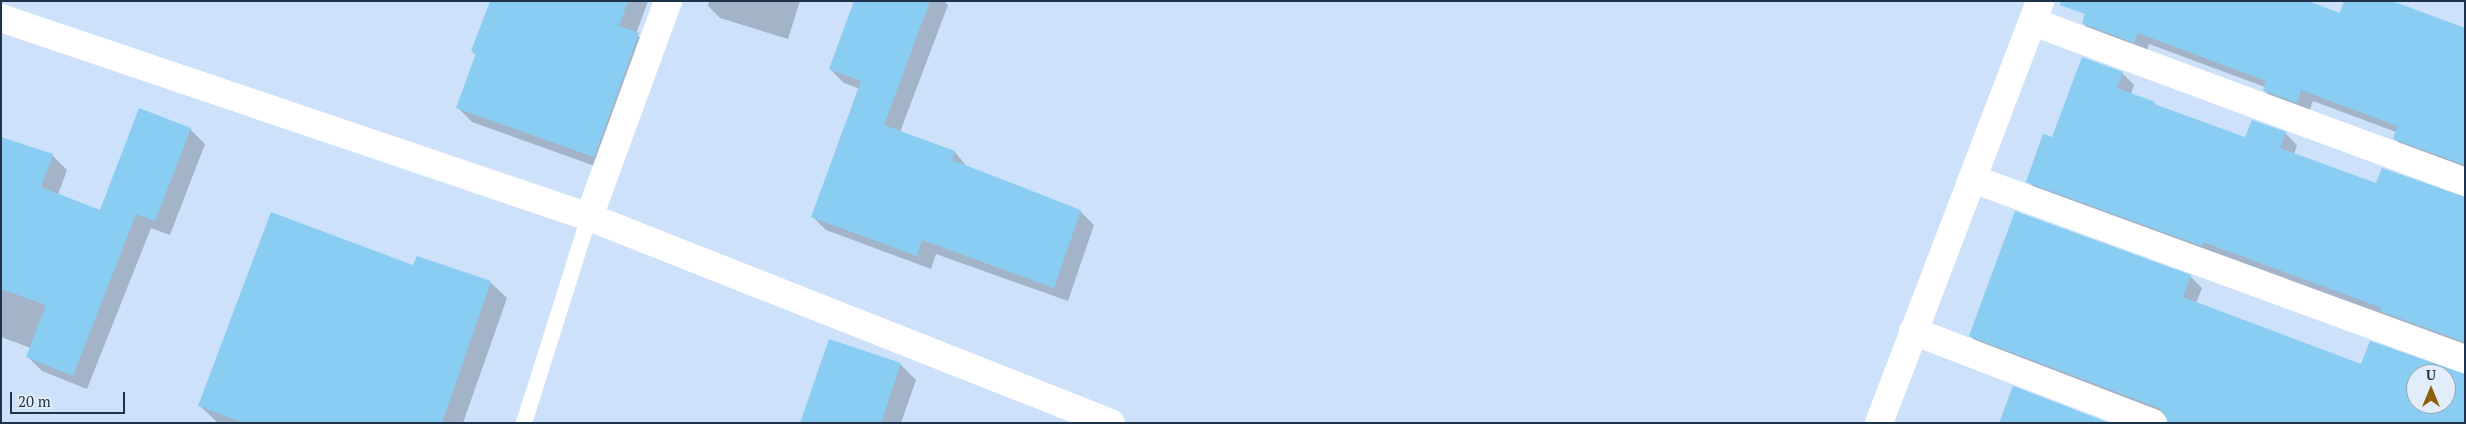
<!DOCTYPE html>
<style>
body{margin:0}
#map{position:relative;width:2466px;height:424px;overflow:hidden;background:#cde1fa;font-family:"PT Serif",serif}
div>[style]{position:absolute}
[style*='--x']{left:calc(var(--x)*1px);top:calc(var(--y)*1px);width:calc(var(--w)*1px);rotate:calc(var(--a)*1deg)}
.shadow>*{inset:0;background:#0003}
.building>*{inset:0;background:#8acdf2}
.service>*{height:16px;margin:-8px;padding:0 8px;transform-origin:8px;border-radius:8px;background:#fff}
.minor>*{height:28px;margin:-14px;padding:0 14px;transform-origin:14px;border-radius:14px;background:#fff}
span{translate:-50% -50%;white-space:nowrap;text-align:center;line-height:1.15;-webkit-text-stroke:5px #e3edfa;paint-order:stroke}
.frame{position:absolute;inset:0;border:2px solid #1e334b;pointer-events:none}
.north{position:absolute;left:2406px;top:364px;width:50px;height:50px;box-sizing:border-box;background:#e3edfa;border:1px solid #94a3b4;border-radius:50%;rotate:0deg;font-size:14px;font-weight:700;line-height:20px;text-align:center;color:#1e334b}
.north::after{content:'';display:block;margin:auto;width:18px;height:22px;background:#8f5e09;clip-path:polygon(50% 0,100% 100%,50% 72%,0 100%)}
.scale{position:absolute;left:10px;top:392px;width:115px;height:22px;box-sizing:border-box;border:2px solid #1e334b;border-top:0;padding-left:6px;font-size:15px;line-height:18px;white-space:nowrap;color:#1e334b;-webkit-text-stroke:4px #e3edfa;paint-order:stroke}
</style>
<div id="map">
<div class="shadow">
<div style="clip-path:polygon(491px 1px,648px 1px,636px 34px,653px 49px,609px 171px,472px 122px,458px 108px,477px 56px,472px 51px)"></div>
<div style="clip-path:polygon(709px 1px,800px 1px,788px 39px,720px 18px,708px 6px)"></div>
<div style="clip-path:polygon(855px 1px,944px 1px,948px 5px,900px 132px,955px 152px,968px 168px,1080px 211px,1094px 225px,1068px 301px,936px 254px,931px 269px,826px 230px,812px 216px,860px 89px,844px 83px,830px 69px)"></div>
<div style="clip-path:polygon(2340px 15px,2465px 29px,2465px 172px,2406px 150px,2394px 138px,2396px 132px,2313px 101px,2308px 114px,2276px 102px,2264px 90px,2265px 87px,2149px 44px,2146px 54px,2095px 35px,2083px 23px)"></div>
<div style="clip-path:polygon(2122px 73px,2134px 85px,2131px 94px,2154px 103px,2158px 107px,2246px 139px,2285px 133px,2297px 145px,2294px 154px,2377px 184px,2465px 198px,2465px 349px,2387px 316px,2215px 253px,2214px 257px,2039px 193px,2028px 181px,2052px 138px)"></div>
<div style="clip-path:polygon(190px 129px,205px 144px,170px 235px,151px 228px,87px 389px,42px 371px,28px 357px,31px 348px,1px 337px,1px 143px,52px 155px,67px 170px,58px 195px,101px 212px)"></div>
<div style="clip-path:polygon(414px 267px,490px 282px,507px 298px,463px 423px,218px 423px,200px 406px)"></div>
<div style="clip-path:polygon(evenodd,2190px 276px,2202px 288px,2196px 303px,2362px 366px,2456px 374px,2465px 423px,2169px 419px,1982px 347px,1970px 335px,2190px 276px,2416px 374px,2446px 374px,2446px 404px,2416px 404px,2416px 374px)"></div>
<div style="clip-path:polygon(829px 340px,901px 365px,916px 380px,901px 423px,801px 423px)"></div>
</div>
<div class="building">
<div style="clip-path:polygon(490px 1px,628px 1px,619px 26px,639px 33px,594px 157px,456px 108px,476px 53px,471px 51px)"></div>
<div style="clip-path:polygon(854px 1px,930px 1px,884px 125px,955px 151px,952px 160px,1081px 210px,1054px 288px,922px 240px,917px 256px,811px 217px,861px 81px,829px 69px)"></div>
<div style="clip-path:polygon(2061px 1px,2308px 1px,2340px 13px,2344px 1px,2392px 1px,2465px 28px,2465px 165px,2393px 139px,2397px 126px,2301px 90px,2297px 103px,2263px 90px,2266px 81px,2138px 33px,2134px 43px,2082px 23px,2085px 14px,2060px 5px)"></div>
<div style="clip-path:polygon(2082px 57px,2123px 72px,2117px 88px,2155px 102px,2154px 104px,2245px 137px,2252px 120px,2286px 132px,2280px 148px,2376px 183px,2382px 168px,2465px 197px,2465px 342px,2380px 311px,2382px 308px,2203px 242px,2202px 246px,2026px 182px,2043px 134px,2052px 137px)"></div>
<div style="clip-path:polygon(139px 108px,191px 128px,155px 221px,136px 214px,73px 376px,26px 357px,46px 305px,1px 289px,1px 137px,53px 154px,41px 187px,100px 210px)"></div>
<div style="clip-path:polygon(evenodd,2015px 211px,2191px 275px,2183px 297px,2361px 364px,2370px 341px,2465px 374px,2465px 423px,2168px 423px,2165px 414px,2159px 408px,1969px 336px,2015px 211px,2416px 374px,2446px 374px,2446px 404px,2416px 404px,2416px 374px)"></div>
<div style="clip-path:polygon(271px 212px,413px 265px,417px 256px,491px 281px,442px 423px,244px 423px,198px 406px)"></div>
<div style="clip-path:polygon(829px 339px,901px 363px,881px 423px,800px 423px)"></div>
<div style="clip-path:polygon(2013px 386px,2109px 423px,1999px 423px)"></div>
</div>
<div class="service">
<div style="--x:524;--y:423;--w:216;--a:-72.5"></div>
</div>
<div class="minor">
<div style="--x:1;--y:18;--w:621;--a:18.7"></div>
<div style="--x:589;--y:217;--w:561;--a:21.54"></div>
<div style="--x:2033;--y:22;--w:461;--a:20.3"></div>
<div style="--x:1973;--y:179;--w:524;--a:20.1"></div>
<div style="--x:589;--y:217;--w:230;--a:-69.9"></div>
<div style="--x:1913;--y:331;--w:257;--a:21"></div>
<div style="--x:1879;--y:423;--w:452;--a:-69.1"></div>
</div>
<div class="frame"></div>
<div class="north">U</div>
<div class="scale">20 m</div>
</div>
